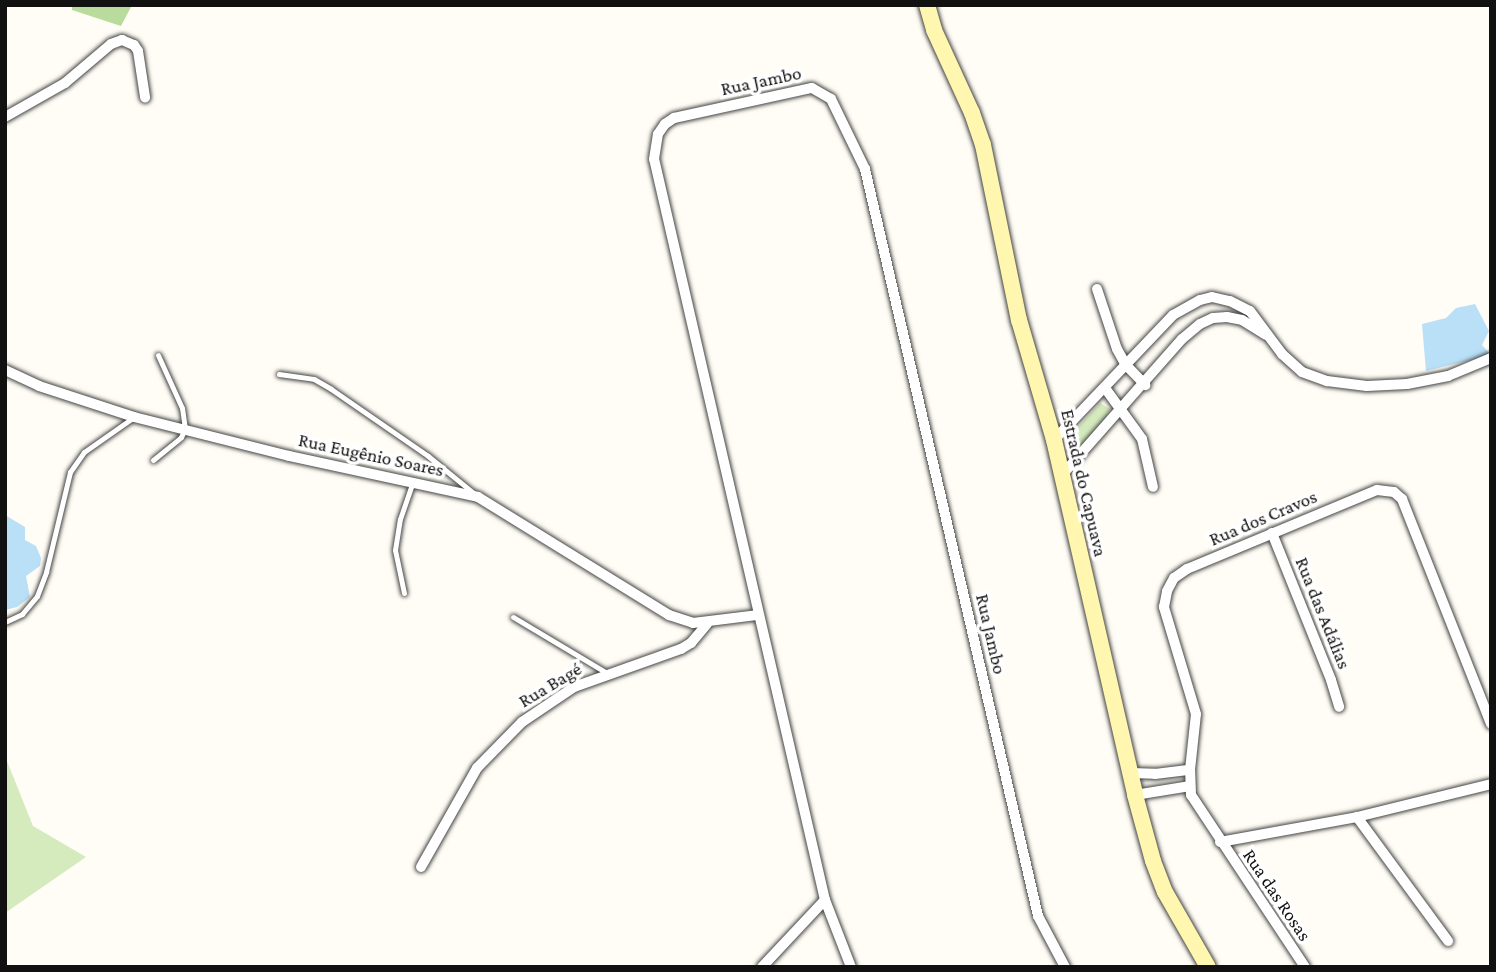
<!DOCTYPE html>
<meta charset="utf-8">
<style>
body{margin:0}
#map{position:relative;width:1496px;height:972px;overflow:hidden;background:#fffdf5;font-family:"Crimson Pro",serif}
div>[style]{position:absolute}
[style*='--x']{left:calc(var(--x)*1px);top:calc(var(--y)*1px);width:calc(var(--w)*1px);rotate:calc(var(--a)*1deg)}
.green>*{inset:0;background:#d5ebbd}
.forest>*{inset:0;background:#b9dc9c}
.water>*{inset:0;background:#b9e0f7}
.roads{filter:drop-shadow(0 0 2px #444) drop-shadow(0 0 2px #444)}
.service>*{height:5px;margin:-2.5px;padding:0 2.5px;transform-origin:2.5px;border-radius:2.5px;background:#fff}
.minor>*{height:10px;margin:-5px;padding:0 5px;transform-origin:5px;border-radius:5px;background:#fff}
.secondary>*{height:16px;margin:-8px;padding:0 8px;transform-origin:8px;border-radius:8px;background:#fff6b0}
span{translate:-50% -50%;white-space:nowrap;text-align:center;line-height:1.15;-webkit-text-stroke:7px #fff;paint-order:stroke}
.street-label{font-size:19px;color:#111}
.frame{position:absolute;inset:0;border:7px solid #111;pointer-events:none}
</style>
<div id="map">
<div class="green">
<div style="clip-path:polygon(1100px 403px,1110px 409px,1106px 418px,1074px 453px,1067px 449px,1066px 440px)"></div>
<div style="clip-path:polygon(5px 756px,33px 826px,86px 857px,5px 913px)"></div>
</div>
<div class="forest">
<div style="clip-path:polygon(72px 5px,132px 5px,121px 26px,72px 10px)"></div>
</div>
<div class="water">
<div style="clip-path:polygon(1475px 304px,1489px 331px,1482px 345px,1491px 355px,1426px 371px,1422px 324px,1446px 318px,1456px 308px)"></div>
<div style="clip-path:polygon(5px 515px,25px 527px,25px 540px,36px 546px,41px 558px,40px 566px,26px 576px,30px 597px,17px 607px,5px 610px)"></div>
</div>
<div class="roads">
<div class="service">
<div style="--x:279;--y:374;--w:35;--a:8"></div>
<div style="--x:314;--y:379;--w:20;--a:30"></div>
<div style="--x:331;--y:389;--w:118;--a:34.6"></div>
<div style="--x:428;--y:456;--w:62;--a:39.1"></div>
<div style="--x:153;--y:460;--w:36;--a:-39"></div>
<div style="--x:181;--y:437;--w:9;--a:-63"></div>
<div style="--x:185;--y:429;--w:21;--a:-98"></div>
<div style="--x:182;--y:408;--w:58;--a:-114.4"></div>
<div style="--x:404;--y:593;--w:44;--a:-101.8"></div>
<div style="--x:395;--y:550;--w:31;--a:-81"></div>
<div style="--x:400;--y:519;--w:39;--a:-71"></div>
<div style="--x:513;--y:617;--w:109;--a:30.8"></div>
<div style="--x:5;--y:622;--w:19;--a:-25"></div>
<div style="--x:22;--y:614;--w:23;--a:-50"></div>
<div style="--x:37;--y:596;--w:26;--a:-69"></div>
<div style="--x:46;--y:572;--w:103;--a:-76.5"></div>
<div style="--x:70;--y:472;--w:24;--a:-55"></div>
<div style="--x:84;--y:452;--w:61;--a:-35"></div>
</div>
<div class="minor">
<div style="--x:5;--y:117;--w:69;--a:-29.5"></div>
<div style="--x:65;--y:83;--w:60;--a:-40.3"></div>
<div style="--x:111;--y:44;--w:12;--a:-20"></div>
<div style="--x:122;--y:40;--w:13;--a:23"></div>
<div style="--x:134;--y:45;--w:7;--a:56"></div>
<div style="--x:138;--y:51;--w:47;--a:81.3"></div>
<div style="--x:1097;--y:289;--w:63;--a:71.6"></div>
<div style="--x:1117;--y:349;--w:18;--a:61"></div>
<div style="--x:1126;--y:365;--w:28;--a:46"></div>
<div style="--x:5;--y:370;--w:38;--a:25"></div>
<div style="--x:39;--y:386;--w:100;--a:18.1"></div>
<div style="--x:134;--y:417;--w:160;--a:14.1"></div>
<div style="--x:289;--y:456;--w:193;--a:12.2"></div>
<div style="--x:478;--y:497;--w:225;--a:31.7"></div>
<div style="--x:669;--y:615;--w:25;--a:18"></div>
<div style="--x:693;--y:623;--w:64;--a:-7.1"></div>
<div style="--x:1105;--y:388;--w:63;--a:54"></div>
<div style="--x:1142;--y:439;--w:49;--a:77.1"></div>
<div style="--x:1054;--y:440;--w:173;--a:-46.4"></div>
<div style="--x:1173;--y:315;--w:31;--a:-29"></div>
<div style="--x:1200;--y:300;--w:12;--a:-14"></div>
<div style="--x:1212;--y:297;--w:18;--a:13"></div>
<div style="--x:1230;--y:301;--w:22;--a:27"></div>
<div style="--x:1250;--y:311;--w:54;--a:53.3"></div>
<div style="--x:1282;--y:354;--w:27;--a:42"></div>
<div style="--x:1302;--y:372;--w:27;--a:20"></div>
<div style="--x:1327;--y:381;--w:40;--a:7.1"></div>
<div style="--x:1367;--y:386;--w:40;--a:-2.9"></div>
<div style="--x:1407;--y:384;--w:42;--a:-11"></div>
<div style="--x:1448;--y:376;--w:47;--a:-22.7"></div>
<div style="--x:1062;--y:475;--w:181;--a:-48.6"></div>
<div style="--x:1182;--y:339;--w:23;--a:-40"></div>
<div style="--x:1200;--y:324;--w:14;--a:-25"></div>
<div style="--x:1213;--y:318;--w:14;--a:-4"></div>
<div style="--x:1227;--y:317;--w:15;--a:11"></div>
<div style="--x:1242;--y:320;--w:28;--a:32"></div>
<div style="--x:1272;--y:533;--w:158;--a:68.1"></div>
<div style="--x:1331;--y:680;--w:28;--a:73"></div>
<div style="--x:1131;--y:773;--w:24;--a:2"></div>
<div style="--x:1155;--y:774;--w:35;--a:-7"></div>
<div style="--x:1135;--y:795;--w:56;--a:-9.3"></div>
<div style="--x:1357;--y:817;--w:154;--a:53.7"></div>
<div style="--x:1220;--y:842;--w:139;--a:-10.3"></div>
<div style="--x:1357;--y:817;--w:138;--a:-13.8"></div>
<div style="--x:421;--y:867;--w:114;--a:-60.5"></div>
<div style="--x:477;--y:768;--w:64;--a:-45.6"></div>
<div style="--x:522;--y:722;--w:63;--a:-33.9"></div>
<div style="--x:574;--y:687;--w:114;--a:-19.6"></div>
<div style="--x:681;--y:649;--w:12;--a:-31"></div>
<div style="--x:691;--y:643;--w:25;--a:-50"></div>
<div style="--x:762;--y:967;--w:92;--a:-46.8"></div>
<div style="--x:851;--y:967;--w:72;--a:-111.2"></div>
<div style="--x:825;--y:900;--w:760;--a:-102.99"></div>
<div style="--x:654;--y:159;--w:25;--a:-81"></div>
<div style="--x:658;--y:134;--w:12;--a:-55"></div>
<div style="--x:665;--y:124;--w:11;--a:-34"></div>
<div style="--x:674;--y:118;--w:141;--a:-12.3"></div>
<div style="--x:812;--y:88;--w:22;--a:30"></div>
<div style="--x:831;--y:99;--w:78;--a:64.1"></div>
<div style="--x:865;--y:169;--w:767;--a:76.96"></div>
<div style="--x:1038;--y:916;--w:58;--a:62.1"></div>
<div style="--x:1305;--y:967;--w:206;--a:-123.5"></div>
<div style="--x:1191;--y:795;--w:25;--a:-92"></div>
<div style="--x:1190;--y:770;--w:56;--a:-83.9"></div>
<div style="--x:1196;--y:714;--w:112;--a:-106.7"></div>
<div style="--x:1164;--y:607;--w:16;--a:-79"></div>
<div style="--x:1167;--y:591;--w:15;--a:-62"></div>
<div style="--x:1174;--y:578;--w:16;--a:-35"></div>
<div style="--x:1187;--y:569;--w:206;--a:-22.6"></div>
<div style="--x:1377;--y:490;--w:17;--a:7"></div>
<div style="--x:1394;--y:492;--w:11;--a:41"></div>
<div style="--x:1402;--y:499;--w:242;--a:68.4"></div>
</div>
<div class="secondary">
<div style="--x:927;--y:5;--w:26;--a:74"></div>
<div style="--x:934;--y:30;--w:91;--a:65.4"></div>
<div style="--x:972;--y:113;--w:34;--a:71"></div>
<div style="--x:983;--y:145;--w:179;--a:78.4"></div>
<div style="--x:1019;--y:320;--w:125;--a:73.7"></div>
<div style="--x:1054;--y:440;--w:364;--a:77.1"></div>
<div style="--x:1135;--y:795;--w:68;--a:74.7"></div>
<div style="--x:1153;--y:861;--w:33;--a:69"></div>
<div style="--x:1165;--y:892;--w:86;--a:60.2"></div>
</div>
</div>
<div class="street-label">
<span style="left:761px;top:81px;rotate:-12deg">Rua Jambo</span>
<span style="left:371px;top:455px;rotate:12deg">Rua Eugênio Soares</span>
<span style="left:1084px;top:483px;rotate:77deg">Estrada do Capuava</span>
<span style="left:1263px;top:518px;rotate:-23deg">Rua dos Cravos</span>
<span style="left:1323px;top:613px;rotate:68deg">Rua das Adálias</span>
<span style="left:991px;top:634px;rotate:77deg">Rua Jambo</span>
<span style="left:550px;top:685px;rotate:-31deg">Rua Bagé</span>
<span style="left:1277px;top:895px;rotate:56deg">Rua das Rosas</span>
</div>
<div class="frame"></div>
</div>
